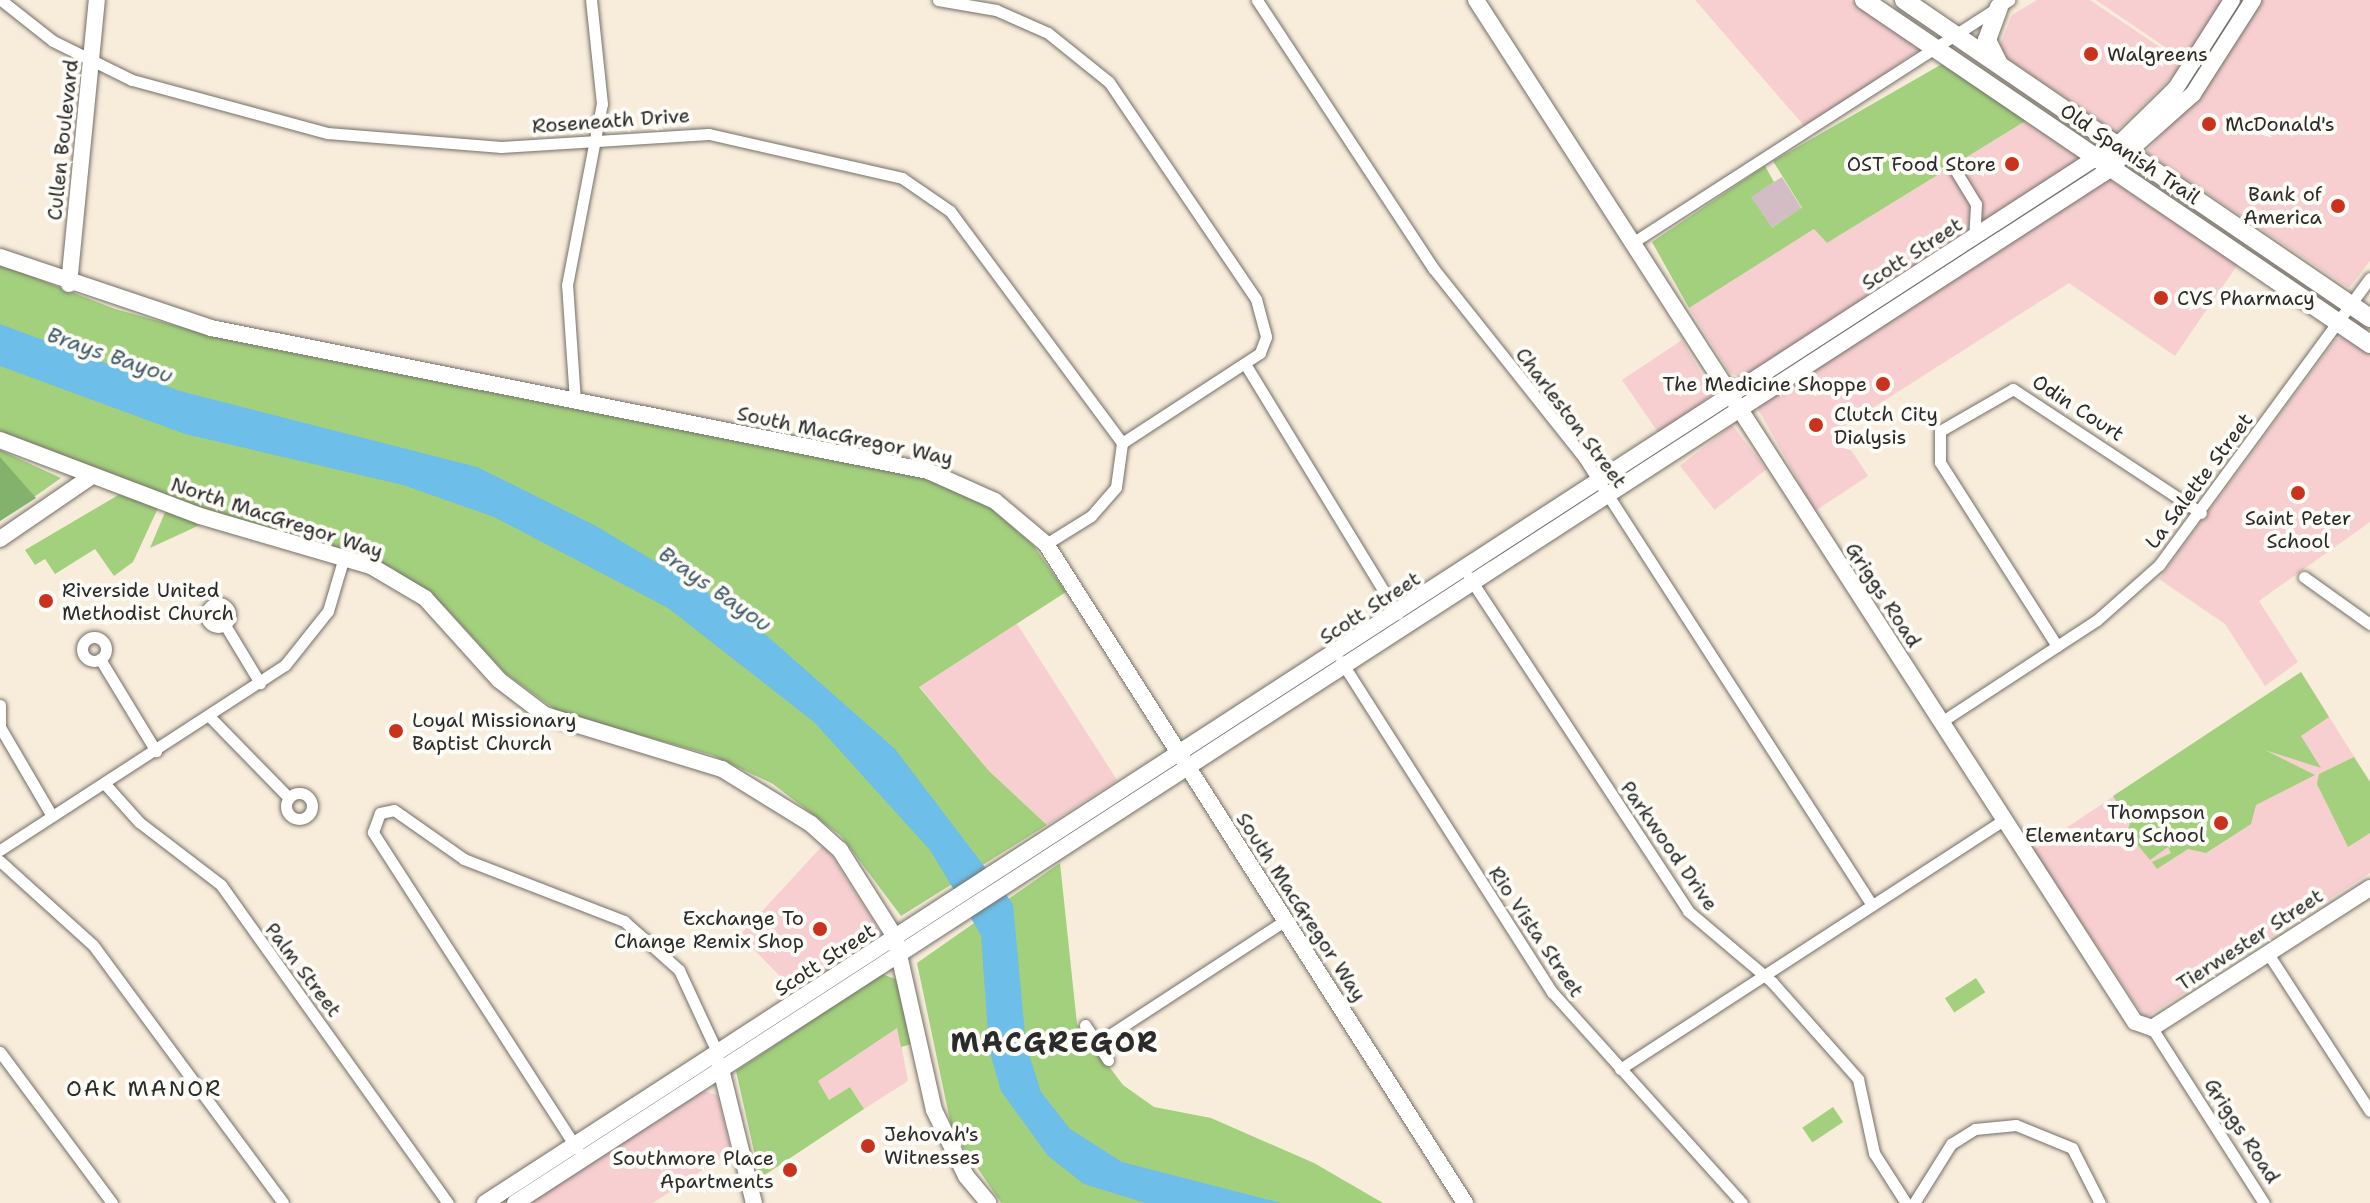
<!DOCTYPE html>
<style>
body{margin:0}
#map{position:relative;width:2370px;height:1203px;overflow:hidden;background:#f8ecda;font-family:"Shantell Sans",sans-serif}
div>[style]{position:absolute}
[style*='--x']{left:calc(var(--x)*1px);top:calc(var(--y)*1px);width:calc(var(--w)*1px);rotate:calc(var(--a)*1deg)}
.built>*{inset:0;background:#f7cfd0;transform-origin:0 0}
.industrial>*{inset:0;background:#d2bdc5;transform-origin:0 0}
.green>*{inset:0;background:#a3d07d;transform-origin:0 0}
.forest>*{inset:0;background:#82b26c}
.water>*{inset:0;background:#6dbee8}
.roads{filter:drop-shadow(0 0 2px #736f68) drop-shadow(0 0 2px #736f68)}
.street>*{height:11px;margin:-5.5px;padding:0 5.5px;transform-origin:5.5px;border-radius:5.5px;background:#fff}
.street>.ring{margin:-5.5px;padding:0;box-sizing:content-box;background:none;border:11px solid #fff;border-radius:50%}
.secondary>*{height:16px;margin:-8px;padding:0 8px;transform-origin:8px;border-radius:8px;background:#fff}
.primary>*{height:18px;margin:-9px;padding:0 9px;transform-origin:9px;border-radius:9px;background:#fff}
.dots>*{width:22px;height:22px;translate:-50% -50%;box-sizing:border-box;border:4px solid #fdfcf7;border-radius:50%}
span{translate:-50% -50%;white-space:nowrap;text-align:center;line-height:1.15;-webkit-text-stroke:8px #fdfcf7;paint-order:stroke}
.poi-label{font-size:20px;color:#2b2b2b}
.left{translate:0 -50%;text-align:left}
.right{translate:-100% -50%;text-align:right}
.street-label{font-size:20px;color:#2b2b2b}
.water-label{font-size:22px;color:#425e6d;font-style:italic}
.neighbourhood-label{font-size:22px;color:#2b2b2b;letter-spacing:2px}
.district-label{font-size:28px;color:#2b2b2b;font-weight:700;letter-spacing:2px}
</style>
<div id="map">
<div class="built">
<div style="clip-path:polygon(1695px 0,1850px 0,1921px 48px,1806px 128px)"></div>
<div style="clip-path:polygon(2037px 0,2090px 0,2185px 64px,2116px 132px,1997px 52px,2012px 15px)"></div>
<div style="clip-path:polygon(2096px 0,2226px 0,2187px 62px)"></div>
<div style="clip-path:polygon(2259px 0,2370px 0,2370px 261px,2349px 288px,2146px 152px,2212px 77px)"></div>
<div style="clip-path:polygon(2027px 120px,2076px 155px,2075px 163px,1743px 379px,1730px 373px,1689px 308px,1814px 229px,1827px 243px)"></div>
<div style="clip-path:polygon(2107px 178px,2238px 264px,2175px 356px,2069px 283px,1838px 430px,1868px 476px,1815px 511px,1757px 407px)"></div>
<div style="clip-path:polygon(2346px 337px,2370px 353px,2370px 522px,2259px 601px,2298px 662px,2265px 686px,2225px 624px,2159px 579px,2336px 339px)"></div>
<div style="clip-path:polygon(1682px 340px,1713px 394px,1660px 435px,1622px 380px)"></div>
<div style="left:1732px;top:425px;width:56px;height:66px;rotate:52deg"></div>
<div style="clip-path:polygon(1017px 624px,1117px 780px,1047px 825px,989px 771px,919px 686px)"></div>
<div style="clip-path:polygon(2301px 672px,2370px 782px,2370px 873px,2145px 1018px,2033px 850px)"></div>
<div style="clip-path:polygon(824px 844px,880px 932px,798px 995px,740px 935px)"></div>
<div style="clip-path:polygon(898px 1027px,908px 1081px,864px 1109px,850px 1087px,829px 1100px,817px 1081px)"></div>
<div style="clip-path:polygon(703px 1091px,717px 1095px,731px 1151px,653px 1203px,529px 1203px)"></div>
</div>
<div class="industrial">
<div style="left:1782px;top:177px;width:38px;height:37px;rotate:58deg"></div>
</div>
<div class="green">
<div style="clip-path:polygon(1942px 64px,2027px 120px,1827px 243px,1814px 229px,1689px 308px,1652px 242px,1765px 166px,1774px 182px,1751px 197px,1772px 228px,1802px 208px,1773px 161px)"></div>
<div style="clip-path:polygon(0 264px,115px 309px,228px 340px,936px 481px,992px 509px,1033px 545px,1066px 592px,919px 687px,989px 771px,1047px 825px,901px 916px,841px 836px,773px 784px,712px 755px,560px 713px,505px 673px,444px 606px,392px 568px,197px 506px,0 431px)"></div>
<div style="clip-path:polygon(0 450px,61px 478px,0 521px)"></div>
<div style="clip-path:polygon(120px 494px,158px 508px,133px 562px,114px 576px,95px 549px,55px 574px,45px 559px,35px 565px,25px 550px)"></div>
<div style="clip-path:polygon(166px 510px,204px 523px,150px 548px)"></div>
<div style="clip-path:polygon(2301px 672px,2329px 717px,2301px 736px,2321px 768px,2265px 750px,2315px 775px,2256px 805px,2251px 824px,2206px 853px,2188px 849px,2157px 869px,2152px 862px,2171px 853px,2168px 847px,2150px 860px,2127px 832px,2130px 823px,2113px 796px)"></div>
<div style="clip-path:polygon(2354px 757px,2370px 782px,2370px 833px,2348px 847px,2317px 784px,2319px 774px)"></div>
<div style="clip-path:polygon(1060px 863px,1077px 1024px,1123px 1085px,1154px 1107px,1211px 1118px,1314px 1163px,1383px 1203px,1001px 1203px,952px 1130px,917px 963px)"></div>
<div style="clip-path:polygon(882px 974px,898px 980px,915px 1043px,901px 1047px,897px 1028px,818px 1081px,829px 1100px,850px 1087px,864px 1109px,760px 1178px,736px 1071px)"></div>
<div style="left:1976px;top:978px;width:17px;height:37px;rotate:57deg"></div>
<div style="left:1833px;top:1107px;width:18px;height:37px;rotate:56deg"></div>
</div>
<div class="forest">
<div style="clip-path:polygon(0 457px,36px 498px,0 521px)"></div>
</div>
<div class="water">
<div style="clip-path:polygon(0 324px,180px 391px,477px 467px,596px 526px,741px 613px,895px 749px,1013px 904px,1026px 1045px,1041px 1092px,1070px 1129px,1122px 1162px,1281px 1203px,1145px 1203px,1084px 1184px,1048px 1156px,1001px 1091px,989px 1049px,981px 935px,930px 850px,814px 722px,668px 608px,494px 517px,403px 485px,185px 434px,0 366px)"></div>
</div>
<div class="roads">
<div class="street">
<div style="--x:1;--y:0;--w:66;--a:38.3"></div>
<div style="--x:53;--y:41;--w:88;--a:26.3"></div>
<div style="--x:132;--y:80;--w:202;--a:15.2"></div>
<div style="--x:327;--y:133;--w:175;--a:4.6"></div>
<div style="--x:501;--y:147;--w:208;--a:-3.6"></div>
<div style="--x:709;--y:134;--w:198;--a:12.8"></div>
<div style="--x:902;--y:178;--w:58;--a:34.5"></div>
<div style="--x:950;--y:211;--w:289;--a:53.4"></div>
<div style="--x:938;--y:0;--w:59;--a:9.8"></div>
<div style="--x:996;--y:10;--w:57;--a:23.9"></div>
<div style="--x:1048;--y:33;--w:78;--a:38.8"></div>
<div style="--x:1109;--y:82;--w:262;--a:55.9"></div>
<div style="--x:1256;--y:299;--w:39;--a:75"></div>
<div style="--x:1266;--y:337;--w:17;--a:111"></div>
<div style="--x:1260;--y:353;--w:165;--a:146.9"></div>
<div style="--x:1257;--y:0;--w:321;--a:56.7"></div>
<div style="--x:1433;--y:268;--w:243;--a:51.5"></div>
<div style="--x:1584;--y:458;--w:532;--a:57.21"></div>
<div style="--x:1954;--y:168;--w:42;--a:58.6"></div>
<div style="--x:1976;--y:204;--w:34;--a:93"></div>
<div style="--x:1632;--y:243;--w:449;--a:-32.8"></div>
<div style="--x:1247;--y:367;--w:289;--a:58.6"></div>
<div style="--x:575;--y:401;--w:116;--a:-93.9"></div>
<div style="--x:567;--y:285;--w:184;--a:-79.1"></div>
<div style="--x:602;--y:104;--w:105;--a:-96"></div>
<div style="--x:1046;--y:544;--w:53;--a:-31.9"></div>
<div style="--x:1091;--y:516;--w:38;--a:-49"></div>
<div style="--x:1116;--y:487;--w:44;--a:-82.2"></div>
<div style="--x:1469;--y:577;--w:399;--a:56.7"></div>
<div style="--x:1688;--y:911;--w:110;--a:40.2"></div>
<div style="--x:1772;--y:982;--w:130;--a:48.4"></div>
<div style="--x:1858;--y:1079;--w:76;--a:77.8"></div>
<div style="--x:1874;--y:1153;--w:59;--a:57.4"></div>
<div style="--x:2304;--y:577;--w:81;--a:35.5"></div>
<div class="ring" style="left:206px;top:603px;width:13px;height:13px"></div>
<div style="--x:225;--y:625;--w:68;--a:58.9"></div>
<div class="ring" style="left:82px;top:637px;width:13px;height:13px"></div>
<div style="--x:2057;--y:646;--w:218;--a:-122.5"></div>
<div style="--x:1940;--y:462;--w:31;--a:-90"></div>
<div style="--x:1940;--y:431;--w:84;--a:-29.9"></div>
<div style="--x:2013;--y:389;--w:225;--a:33.4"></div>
<div style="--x:100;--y:659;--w:108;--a:58.7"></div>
<div style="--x:1341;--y:661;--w:393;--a:57.5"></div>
<div style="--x:1552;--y:992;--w:284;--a:48"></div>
<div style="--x:0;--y:705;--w:20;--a:90"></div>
<div style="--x:210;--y:717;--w:113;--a:45.7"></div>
<div style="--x:1941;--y:722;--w:186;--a:-33.2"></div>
<div style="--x:2097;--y:620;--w:83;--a:-41.6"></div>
<div style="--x:2159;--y:565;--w:356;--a:-53.7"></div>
<div style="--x:0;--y:727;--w:103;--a:59.7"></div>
<div style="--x:105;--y:784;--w:51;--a:48.2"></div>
<div style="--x:139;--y:822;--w:103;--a:37.5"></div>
<div style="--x:221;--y:885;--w:391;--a:54.5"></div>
<div class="ring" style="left:286px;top:793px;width:15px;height:15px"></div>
<div style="--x:0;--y:850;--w:340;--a:-33"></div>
<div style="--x:285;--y:665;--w:69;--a:-51.5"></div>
<div style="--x:328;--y:611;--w:56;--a:-73.5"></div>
<div style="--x:0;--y:861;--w:125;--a:42.1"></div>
<div style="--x:93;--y:945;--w:320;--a:53.6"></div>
<div style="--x:2267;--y:952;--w:189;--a:57.1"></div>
<div style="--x:1085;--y:1025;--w:42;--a:56.7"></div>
<div style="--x:2152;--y:1028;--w:208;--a:57.4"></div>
<div style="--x:1097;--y:1043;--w:225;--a:-33.1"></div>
<div style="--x:0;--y:1052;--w:188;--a:53.4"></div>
<div style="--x:1620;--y:1069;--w:458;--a:-33"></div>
<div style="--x:577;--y:1149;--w:377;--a:-122.8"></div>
<div style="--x:373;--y:832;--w:20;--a:-70"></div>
<div style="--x:380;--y:813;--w:14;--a:-12"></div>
<div style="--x:394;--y:810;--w:85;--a:35"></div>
<div style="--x:464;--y:859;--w:172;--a:21.2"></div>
<div style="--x:624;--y:921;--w:74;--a:41.7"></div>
<div style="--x:679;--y:970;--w:93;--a:65.1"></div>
<div style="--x:1914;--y:1203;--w:70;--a:-57.9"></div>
<div style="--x:1951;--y:1144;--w:28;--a:-32"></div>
<div style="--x:1975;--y:1129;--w:41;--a:-5.6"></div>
<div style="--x:2016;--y:1125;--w:61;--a:22.3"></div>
<div style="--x:2072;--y:1148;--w:62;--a:63"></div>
</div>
<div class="secondary">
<div style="--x:1476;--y:0;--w:1216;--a:57.19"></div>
<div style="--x:2135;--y:1022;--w:18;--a:19"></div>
<div style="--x:2152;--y:1028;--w:259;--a:-32.7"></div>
<div style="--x:0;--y:257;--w:223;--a:18.6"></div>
<div style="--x:211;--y:328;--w:731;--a:11.28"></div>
<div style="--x:928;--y:471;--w:73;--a:24.1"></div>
<div style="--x:995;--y:501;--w:67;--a:40.1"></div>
<div style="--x:1046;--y:544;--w:781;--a:57.55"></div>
<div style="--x:69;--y:284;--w:285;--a:-84.4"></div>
<div style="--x:0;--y:440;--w:214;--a:20.8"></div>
<div style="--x:200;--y:516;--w:178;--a:16.3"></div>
<div style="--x:371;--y:566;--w:63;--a:30.7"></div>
<div style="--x:425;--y:598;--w:110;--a:47.9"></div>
<div style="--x:499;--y:680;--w:58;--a:37.3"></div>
<div style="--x:545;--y:715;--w:185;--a:17"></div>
<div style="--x:722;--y:769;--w:105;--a:31.7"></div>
<div style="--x:811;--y:824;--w:39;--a:42"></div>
<div style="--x:840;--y:850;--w:103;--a:57.7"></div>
<div style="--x:895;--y:937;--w:177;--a:77.3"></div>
<div style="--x:934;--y:1110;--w:73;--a:64.1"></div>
<div style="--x:966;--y:1176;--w:35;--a:50"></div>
<div style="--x:0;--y:539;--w:112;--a:-34.4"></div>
<div style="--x:720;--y:1065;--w:142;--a:76.2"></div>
<div style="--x:485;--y:1203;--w:1953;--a:-32.98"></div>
<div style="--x:2123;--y:140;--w:74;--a:-44.5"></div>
<div style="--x:2176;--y:88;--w:104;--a:-57.5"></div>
<div style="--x:515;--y:1203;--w:1894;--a:-32.95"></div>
<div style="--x:2104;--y:173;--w:119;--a:-41.6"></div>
<div style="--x:2193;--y:94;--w:112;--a:-57.4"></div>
</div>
<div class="primary">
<div style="--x:1864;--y:0;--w:612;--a:34.21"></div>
<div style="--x:1904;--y:0;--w:564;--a:34.31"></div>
<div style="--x:1999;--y:64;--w:27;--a:-117"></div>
<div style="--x:1987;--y:40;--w:35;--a:-70"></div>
</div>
</div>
<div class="dots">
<div style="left:2091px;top:54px;background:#c8321e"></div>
<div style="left:2209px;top:124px;background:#c8321e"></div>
<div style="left:2012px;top:164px;background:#c8321e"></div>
<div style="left:2338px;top:206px;background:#c8321e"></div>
<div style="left:2161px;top:298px;background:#c8321e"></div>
<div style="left:1883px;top:384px;background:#c8321e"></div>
<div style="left:1816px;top:425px;background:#c8321e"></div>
<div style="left:2298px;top:493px;background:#c8321e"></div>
<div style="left:46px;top:601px;background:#c8321e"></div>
<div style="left:396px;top:731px;background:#c8321e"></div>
<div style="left:2221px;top:823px;background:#c8321e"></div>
<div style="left:820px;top:929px;background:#c8321e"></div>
<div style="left:868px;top:1146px;background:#c8321e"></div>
<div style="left:790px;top:1170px;background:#c8321e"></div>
</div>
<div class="poi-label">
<span class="left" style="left:2107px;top:54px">Walgreens</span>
<span class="left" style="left:2225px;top:124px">McDonald's</span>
<span class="right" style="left:1996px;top:164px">OST Food Store</span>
<span class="right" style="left:2322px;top:206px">Bank of<br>America</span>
<span class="left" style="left:2177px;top:298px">CVS Pharmacy</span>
<span class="right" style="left:1867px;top:384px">The Medicine Shoppe</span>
<span class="left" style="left:1834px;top:426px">Clutch City<br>Dialysis</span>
<span style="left:2298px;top:530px">Saint Peter<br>School</span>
<span class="left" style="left:62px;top:602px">Riverside United<br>Methodist Church</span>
<span class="left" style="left:412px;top:732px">Loyal Missionary<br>Baptist Church</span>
<span class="right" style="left:2205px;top:824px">Thompson<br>Elementary School</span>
<span class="right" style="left:804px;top:930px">Exchange To<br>Change Remix Shop</span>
<span class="left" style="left:884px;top:1146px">Jehovah's<br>Witnesses</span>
<span class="right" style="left:774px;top:1170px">Southmore Place<br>Apartments</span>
</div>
<div class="street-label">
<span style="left:611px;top:121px;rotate:-4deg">Roseneath Drive</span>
<span style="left:63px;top:140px;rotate:-84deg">Cullen Boulevard</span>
<span style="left:2130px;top:154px;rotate:34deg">Old Spanish Trail</span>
<span style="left:1912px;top:254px;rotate:-33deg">Scott Street</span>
<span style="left:2078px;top:408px;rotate:33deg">Odin Court</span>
<span style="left:1571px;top:418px;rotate:53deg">Charleston Street</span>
<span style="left:845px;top:436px;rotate:12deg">South MacGregor Way</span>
<span style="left:2199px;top:481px;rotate:-53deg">La Salette Street</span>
<span style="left:277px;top:518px;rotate:18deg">North MacGregor Way</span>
<span style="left:1883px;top:595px;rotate:57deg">Griggs Road</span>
<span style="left:1370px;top:608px;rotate:-33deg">Scott Street</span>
<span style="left:1669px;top:846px;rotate:55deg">Parkwood Drive</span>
<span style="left:1301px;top:907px;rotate:57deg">South MacGregor Way</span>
<span style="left:1536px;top:932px;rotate:56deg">Rio Vista Street</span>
<span style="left:2250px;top:940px;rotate:-33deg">Tierwester Street</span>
<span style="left:825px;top:960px;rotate:-33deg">Scott Street</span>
<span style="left:303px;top:970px;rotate:53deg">Palm Street</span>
<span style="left:2242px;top:1131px;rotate:57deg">Griggs Road</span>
</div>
<div class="water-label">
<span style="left:110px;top:355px;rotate:19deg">Brays Bayou</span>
<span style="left:715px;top:589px;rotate:35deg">Brays Bayou</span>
</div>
<div class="neighbourhood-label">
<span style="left:144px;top:1089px">OAK MANOR</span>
</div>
<div class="district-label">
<span style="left:1055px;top:1042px">MACGREGOR</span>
</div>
</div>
